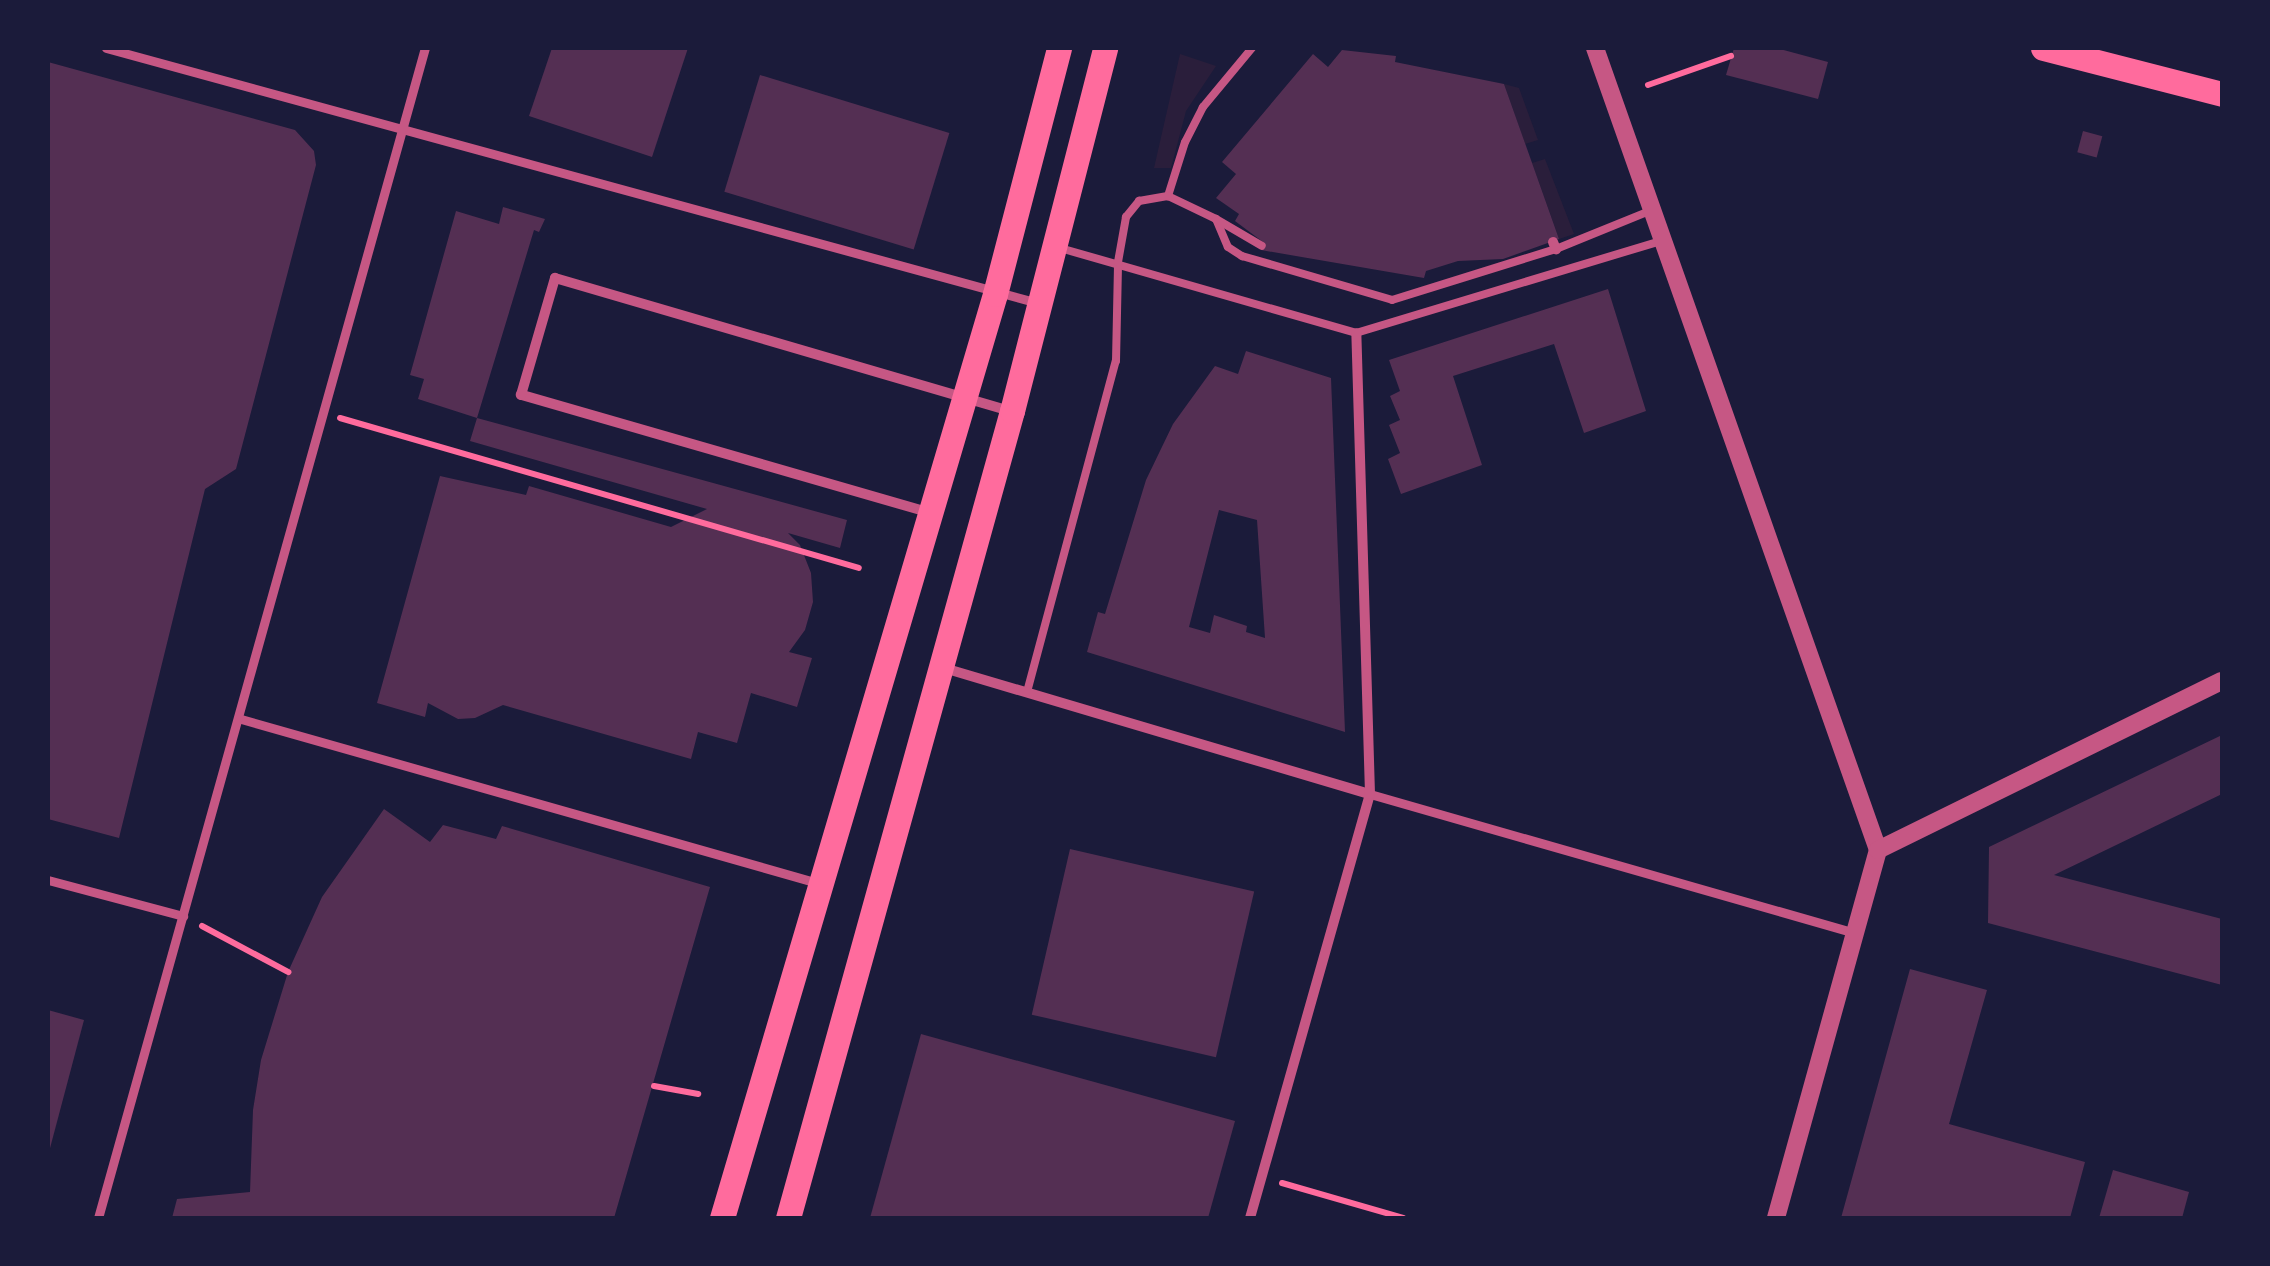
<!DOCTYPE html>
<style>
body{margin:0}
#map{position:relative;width:2270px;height:1266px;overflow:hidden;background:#1b1b3a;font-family:Cabin,sans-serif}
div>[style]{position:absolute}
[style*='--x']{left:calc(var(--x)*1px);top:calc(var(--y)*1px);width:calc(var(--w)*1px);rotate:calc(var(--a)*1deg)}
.green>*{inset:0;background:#2a1e3b}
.building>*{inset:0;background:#542f53;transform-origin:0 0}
.path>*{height:6px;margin:-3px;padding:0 3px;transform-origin:3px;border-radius:3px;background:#ff6b9d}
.service>*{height:8px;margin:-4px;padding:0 4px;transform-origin:4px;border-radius:4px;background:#c65784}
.pedestrian>*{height:9px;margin:-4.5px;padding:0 4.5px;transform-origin:4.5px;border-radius:4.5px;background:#c65784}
.minor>*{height:10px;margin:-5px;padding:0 5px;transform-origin:5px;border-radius:5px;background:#c65784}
.tertiary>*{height:18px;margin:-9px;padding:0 9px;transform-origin:9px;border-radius:9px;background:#c65784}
.primary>*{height:25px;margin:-12.5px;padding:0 12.5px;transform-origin:12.5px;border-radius:12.5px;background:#ff6b9d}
span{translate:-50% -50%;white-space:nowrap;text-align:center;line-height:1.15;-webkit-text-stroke:10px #1b1b3a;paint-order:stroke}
.frame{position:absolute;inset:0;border:50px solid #1b1b3a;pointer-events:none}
</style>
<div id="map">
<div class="green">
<div style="clip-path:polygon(1180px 54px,1216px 66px,1186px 111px,1171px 168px,1154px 168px)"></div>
<div style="clip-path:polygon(1504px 84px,1519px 88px,1538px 140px,1525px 144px)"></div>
<div style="clip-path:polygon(1545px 159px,1574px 234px,1559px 239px,1532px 163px)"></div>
</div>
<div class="building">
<div style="clip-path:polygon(552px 48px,688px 48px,652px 157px,529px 116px)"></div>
<div style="clip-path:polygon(1734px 48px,1776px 48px,1828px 62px,1818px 99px,1726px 75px)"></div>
<div style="clip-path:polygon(1342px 50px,1396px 56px,1395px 62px,1504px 84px,1559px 239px,1503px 259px,1458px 261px,1426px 271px,1424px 278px,1261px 250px,1263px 242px,1235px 221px,1239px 214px,1216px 198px,1236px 174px,1222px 162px,1313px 54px,1328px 67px)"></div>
<div style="clip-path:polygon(48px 62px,295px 130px,314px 151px,316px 165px,236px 469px,205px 489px,119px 838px,48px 819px)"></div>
<div style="left:760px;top:75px;width:198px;height:122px;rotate:17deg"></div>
<div style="left:2083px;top:131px;width:20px;height:22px;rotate:15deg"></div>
<div style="clip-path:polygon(503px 207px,545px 219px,539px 232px,534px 230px,477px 418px,418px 399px,424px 379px,410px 375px,456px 211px,499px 224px)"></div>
<div style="clip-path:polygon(1608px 289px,1646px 411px,1584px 433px,1554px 344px,1453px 376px,1482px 465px,1401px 494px,1388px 459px,1400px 453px,1389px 425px,1400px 420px,1390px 396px,1400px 391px,1389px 360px)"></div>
<div style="clip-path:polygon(evenodd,1246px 351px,1331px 378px,1345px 732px,1087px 652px,1098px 612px,1105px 614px,1146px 480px,1173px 424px,1215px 366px,1238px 374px,1246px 351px,1219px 510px,1257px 520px,1265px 638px,1246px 632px,1247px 626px,1214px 615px,1210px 633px,1189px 627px,1219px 510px)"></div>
<div style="clip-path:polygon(477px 418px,847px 520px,840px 548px,788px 533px,800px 545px,811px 573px,813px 602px,805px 630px,789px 652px,812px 658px,797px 707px,751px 693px,737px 743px,698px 732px,691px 759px,503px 705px,475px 718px,458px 719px,428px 703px,425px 717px,377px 703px,440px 476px,526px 495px,529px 486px,671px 527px,707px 509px,470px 441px)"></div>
<div style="clip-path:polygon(2222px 735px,2222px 794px,2054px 875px,2222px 919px,2222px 985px,1988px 923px,1989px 847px)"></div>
<div style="clip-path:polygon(384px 809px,430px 842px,443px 825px,496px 839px,502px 826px,710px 887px,614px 1218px,172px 1218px,177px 1199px,250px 1192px,253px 1110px,261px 1060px,288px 972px,322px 897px)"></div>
<div style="left:1070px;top:849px;width:189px;height:170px;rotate:13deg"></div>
<div style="clip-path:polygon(1910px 969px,1987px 990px,1949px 1124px,2085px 1162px,2070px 1218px,1841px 1218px)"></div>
<div style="clip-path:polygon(48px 1010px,84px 1020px,49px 1152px,48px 1152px)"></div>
<div style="clip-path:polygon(921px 1034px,1235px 1121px,1208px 1218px,870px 1218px)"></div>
<div style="clip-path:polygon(2113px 1170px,2189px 1192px,2182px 1218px,2099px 1218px)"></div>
</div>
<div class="path">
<div style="--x:1648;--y:85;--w:88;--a:-19.3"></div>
<div style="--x:340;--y:418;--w:540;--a:16.12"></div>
<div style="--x:202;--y:926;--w:98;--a:28.1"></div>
<div style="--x:654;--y:1086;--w:45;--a:10.3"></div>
<div style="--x:1282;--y:1183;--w:126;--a:16.1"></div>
</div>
<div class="service">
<div style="--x:1252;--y:48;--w:77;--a:129.7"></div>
<div style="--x:1203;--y:107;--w:39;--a:117"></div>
<div style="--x:1185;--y:142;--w:57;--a:107.5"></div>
<div style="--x:1168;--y:196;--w:53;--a:25.6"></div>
<div style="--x:1216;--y:219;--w:30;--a:67"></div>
<div style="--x:1228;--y:247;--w:17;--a:33"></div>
<div style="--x:1242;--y:256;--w:156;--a:16.3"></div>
<div style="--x:1392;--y:300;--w:172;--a:-17.3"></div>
<div style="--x:1556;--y:249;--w:104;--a:-22.1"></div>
<div style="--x:1216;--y:219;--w:53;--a:30.4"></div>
<div style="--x:1060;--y:248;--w:308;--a:16"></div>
<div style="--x:1356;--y:333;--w:319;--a:-16.8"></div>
<div style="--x:1027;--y:692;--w:343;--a:-75"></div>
<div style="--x:1116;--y:361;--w:99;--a:-88.8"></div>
<div style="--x:1118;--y:262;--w:46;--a:-79.9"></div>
<div style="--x:1126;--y:217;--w:21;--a:-51"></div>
<div style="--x:1139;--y:201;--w:29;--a:-10"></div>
</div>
<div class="pedestrian">
<div style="--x:106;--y:48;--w:966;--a:15.3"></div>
<div style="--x:241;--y:719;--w:600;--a:15.87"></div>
<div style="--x:1370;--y:794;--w:505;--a:15.99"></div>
<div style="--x:48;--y:880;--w:140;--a:14.9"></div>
<div style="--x:98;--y:1218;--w:1215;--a:-74.39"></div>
</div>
<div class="minor">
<div style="--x:1553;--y:242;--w:8;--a:67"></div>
<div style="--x:931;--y:513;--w:427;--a:-163.9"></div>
<div style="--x:521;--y:395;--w:122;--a:-73.8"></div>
<div style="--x:555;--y:278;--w:474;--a:16.3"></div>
<div style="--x:944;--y:668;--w:444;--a:16.5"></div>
<div style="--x:1250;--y:1218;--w:441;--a:-74.2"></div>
<div style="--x:1370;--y:794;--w:461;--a:-91.7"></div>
</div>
<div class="tertiary">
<div style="--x:1595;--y:48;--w:850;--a:70.56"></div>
<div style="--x:1878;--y:850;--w:382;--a:105.5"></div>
<div style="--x:1878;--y:850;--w:383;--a:-26.2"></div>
</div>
<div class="primary">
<div style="--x:2043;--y:48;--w:185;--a:14.4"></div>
<div style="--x:722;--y:1218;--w:963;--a:-73.54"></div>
<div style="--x:995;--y:294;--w:254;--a:-75.4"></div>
<div style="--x:788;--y:1218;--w:838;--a:-74.49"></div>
<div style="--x:1012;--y:411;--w:375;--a:-75.6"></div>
</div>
<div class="frame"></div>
</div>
